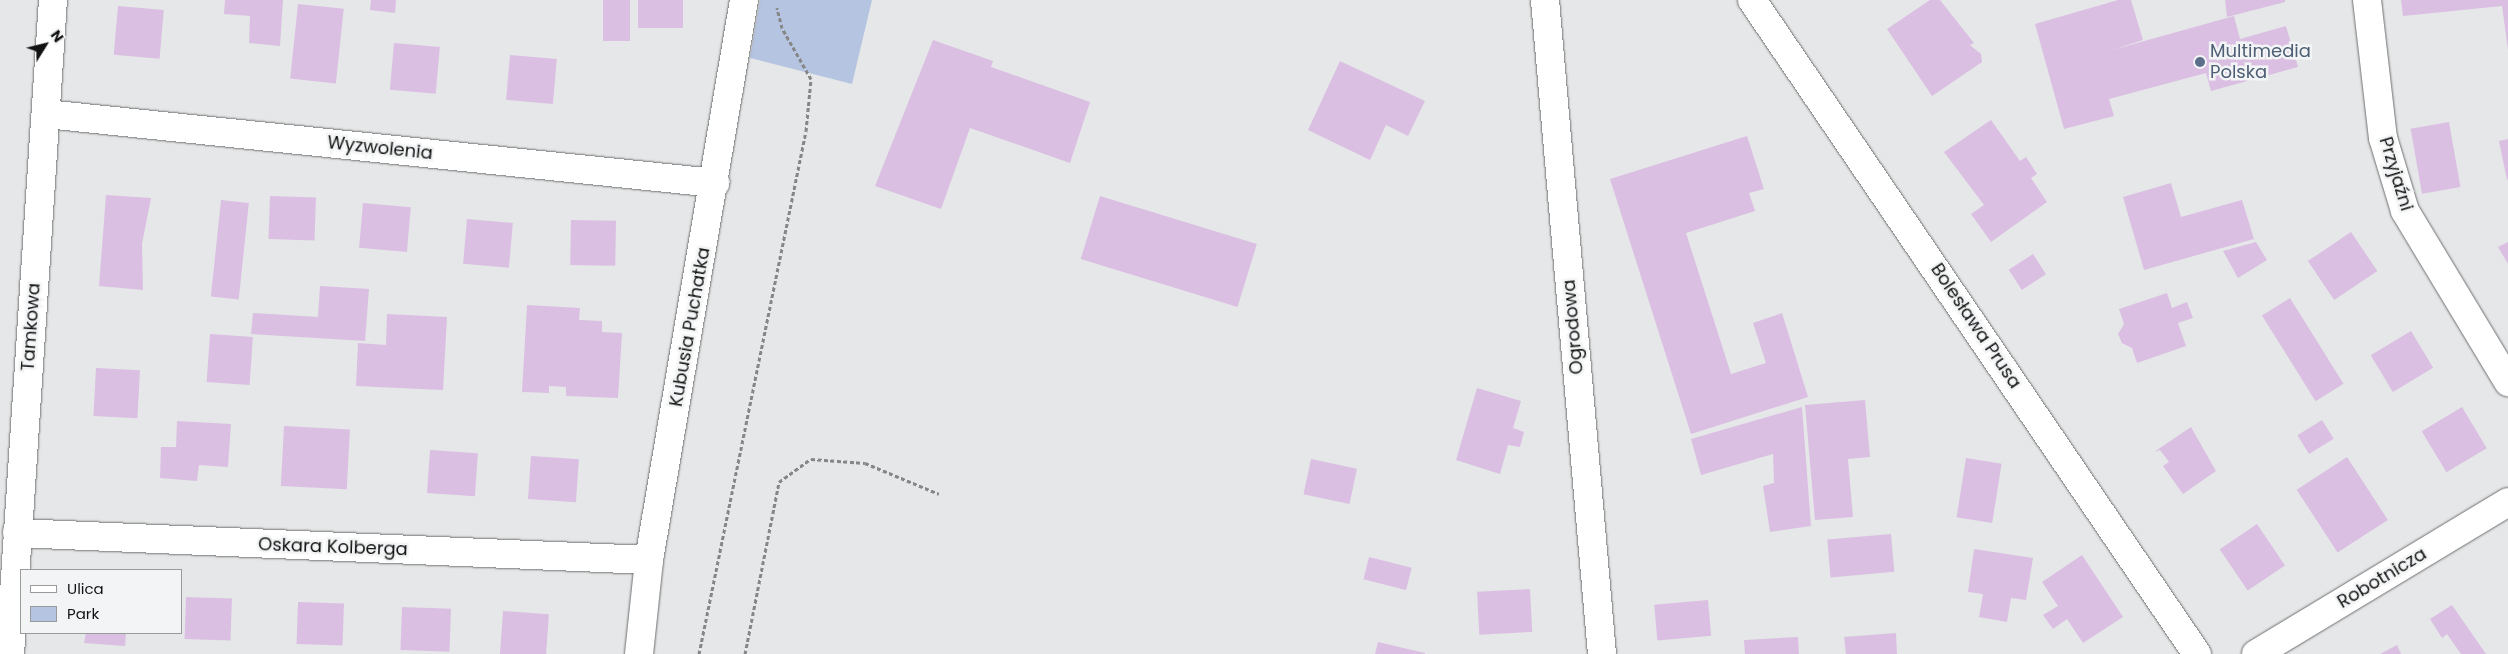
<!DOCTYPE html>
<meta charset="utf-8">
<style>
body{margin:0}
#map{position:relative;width:2508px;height:654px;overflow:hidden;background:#e6e7e8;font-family:Poppins,sans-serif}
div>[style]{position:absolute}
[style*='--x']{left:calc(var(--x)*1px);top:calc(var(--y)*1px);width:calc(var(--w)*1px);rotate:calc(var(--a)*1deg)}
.green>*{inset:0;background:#b5c5e1}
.building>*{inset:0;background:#dabfe3;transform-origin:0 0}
.path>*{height:3px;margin-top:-1.5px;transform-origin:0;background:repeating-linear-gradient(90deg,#868687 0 4px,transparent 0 6.5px)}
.roads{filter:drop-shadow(0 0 1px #6e6f70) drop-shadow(0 0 1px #6e6f70)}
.minor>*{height:28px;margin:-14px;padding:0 14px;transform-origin:14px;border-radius:14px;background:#fff}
.tertiary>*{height:28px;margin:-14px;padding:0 14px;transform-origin:14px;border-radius:14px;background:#fff}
.dots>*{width:14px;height:14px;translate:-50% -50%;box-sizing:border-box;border:2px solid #f3f4f5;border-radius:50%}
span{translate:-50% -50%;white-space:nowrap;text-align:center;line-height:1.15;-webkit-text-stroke:5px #f3f4f5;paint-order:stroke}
.service-label{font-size:18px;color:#4e5e75}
.left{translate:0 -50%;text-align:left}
.street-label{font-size:18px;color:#121212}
.legend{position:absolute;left:20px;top:569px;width:162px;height:65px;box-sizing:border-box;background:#f3f4f5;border:1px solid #999a9a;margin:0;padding:6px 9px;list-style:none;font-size:15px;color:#121212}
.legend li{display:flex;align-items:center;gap:10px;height:25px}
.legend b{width:25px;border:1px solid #999a9a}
.north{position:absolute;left:20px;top:20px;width:50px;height:50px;-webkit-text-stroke:4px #f3f4f5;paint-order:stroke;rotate:54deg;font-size:14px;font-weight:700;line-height:20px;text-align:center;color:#121212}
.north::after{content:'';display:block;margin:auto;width:18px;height:22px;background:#121212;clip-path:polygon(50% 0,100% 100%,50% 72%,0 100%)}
</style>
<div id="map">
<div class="green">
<div style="clip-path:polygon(760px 0,872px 0,852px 84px,750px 58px)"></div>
</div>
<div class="building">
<div style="clip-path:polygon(225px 0,283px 0,280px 46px,249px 43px,250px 16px,224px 14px)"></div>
<div style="clip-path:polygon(371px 0,396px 0,395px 13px,370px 10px)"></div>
<div style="left:603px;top:0;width:27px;height:41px"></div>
<div style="left:638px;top:0;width:45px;height:28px"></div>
<div style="clip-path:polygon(1930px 0,1940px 0,1974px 43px,1970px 45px,1981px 54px,1982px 62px,1932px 96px,1887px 29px)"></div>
<div style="clip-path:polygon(2118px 0,2131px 0,2143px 40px,2112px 50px,2234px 16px,2240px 39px,2286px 26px,2298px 67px,2211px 91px,2206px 73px,2109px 99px,2114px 116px,2064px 129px,2035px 24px)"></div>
<div style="clip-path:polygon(2225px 0,2285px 0,2285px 2px,2227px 17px)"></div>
<div style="clip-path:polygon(2401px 0,2508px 0,2508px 50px,2502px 6px,2403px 16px)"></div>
<div style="left:298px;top:4px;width:46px;height:75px;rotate:6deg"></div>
<div style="left:118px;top:6px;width:46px;height:49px;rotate:5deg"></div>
<div style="clip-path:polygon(933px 40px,993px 61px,991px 67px,1090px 102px,1070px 163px,970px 128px,941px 209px,875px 186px)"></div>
<div style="left:394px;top:43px;width:46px;height:47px;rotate:5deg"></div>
<div style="left:510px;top:55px;width:47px;height:45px;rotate:5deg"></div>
<div style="clip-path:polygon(1340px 61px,1425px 101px,1408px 136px,1386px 125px,1370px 160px,1308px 130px)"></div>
<div style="clip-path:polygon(1991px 120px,2020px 161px,2026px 157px,2037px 174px,2031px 178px,2047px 202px,1991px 242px,1971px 214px,1984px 205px,1944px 152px)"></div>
<div style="left:2449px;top:122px;width:66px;height:39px;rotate:80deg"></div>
<div style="clip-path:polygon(1747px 136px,1764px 189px,1749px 193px,1755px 211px,1686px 233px,1731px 374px,1766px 363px,1753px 323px,1782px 313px,1808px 397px,1691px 434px,1610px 179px)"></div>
<div style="clip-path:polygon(2508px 139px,2508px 179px,2507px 180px,2499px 141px)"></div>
<div style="clip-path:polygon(2171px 183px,2181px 217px,2242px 200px,2254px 239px,2144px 270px,2123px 197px)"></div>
<div style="clip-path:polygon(106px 195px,151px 198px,142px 244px,143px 290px,99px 286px)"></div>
<div style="left:270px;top:196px;width:46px;height:43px;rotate:2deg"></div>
<div style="left:1100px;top:196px;width:164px;height:66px;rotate:17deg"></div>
<div style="left:221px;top:200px;width:28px;height:97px;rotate:6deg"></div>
<div style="left:363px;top:203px;width:48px;height:45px;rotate:5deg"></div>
<div style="left:467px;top:219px;width:46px;height:45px;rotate:5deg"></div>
<div style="left:571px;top:220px;width:45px;height:45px;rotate:1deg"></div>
<div style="left:2351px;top:232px;width:47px;height:52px;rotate:56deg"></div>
<div style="clip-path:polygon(2256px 242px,2267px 260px,2238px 278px,2223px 251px)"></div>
<div style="clip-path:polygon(2508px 242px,2508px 264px,2498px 247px)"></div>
<div style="left:2033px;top:254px;width:24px;height:29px;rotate:57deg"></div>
<div style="clip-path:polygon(320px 286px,369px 289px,365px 341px,251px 334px,253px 313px,318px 317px)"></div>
<div style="clip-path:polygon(2167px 293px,2172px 308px,2187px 302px,2193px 318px,2178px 323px,2186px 346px,2137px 363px,2132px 348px,2122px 343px,2118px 334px,2124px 324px,2119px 309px)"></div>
<div style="left:2290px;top:298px;width:101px;height:33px;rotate:58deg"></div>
<div style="clip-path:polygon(527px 305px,580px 308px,579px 320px,602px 321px,602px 332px,622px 333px,618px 398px,566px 396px,566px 387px,549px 386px,549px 393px,522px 392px)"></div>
<div style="clip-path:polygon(387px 314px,447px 317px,443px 390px,356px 386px,358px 343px,386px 345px)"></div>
<div style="left:2411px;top:331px;width:43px;height:47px;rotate:59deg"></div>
<div style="left:210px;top:334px;width:43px;height:48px;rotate:4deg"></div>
<div style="left:96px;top:368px;width:44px;height:48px;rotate:3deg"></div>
<div style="clip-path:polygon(1477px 388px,1521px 401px,1513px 428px,1524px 432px,1520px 447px,1508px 445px,1500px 474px,1456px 460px)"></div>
<div style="clip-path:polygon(1865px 400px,1870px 457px,1848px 459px,1853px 517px,1815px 520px,1805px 405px)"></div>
<div style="clip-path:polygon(1802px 407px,1811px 526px,1770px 532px,1763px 486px,1774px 483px,1773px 454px,1701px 475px,1691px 439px)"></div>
<div style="left:2462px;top:407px;width:48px;height:47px;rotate:59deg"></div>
<div style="left:2322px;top:420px;width:22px;height:29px;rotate:58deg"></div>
<div style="clip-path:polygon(177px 421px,231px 424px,228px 467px,199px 465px,197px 481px,160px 478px,161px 447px,176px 447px)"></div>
<div style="left:284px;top:426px;width:66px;height:60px;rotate:3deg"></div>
<div style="clip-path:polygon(2191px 427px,2216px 471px,2183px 494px,2163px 466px,2169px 462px,2160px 450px,2154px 452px)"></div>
<div style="left:430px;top:450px;width:48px;height:43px;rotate:4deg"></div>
<div style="left:531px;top:456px;width:48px;height:43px;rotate:4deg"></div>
<div style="left:2347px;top:457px;width:75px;height:60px;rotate:57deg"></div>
<div style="left:1966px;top:458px;width:36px;height:60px;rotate:9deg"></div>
<div style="left:1311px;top:459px;width:47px;height:36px;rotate:12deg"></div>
<div style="left:2257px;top:524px;width:50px;height:45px;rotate:56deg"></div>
<div style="left:1891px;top:534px;width:38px;height:64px;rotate:85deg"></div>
<div style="clip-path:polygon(1974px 549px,2033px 558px,2026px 600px,2011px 598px,2007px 622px,1979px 617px,1983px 594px,1968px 592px)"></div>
<div style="clip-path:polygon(2082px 555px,2123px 617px,2083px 643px,2067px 619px,2053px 629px,2043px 615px,2058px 606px,2042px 582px)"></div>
<div style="left:1369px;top:557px;width:44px;height:23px;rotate:14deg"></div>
<div style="left:1530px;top:589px;width:43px;height:53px;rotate:87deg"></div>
<div style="left:186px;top:597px;width:46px;height:42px;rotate:2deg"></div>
<div style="left:1708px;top:600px;width:36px;height:54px;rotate:85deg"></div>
<div style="left:298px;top:602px;width:46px;height:42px;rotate:2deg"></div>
<div style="clip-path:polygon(2452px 605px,2486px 654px,2461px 654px,2447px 634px,2442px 638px,2430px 619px)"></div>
<div style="left:402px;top:607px;width:49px;height:43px;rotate:2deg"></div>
<div style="left:503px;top:611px;width:46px;height:43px;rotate:4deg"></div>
<div style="clip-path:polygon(86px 633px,126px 633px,125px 646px,84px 643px)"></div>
<div style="clip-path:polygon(1896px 633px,1897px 654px,1846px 654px,1844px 637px)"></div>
<div style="clip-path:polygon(1798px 637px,1799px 654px,1745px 654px,1744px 640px)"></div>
<div style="clip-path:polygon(1378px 642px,1425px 653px,1425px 654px,1375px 654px)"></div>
<div style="clip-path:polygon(2397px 645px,2401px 654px,2380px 654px)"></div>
</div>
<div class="path">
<div style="--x:699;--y:654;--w:534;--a:-78.44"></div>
<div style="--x:806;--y:131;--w:52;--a:-84.5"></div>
<div style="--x:811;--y:79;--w:59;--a:-119.6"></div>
<div style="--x:782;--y:28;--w:21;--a:-104"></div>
<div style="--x:745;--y:654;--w:175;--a:-78.8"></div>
<div style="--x:779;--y:482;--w:39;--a:-36"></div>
<div style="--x:811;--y:459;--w:54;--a:4.2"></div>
<div style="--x:865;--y:463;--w:80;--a:22.7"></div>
</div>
<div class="roads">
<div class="minor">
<div style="--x:1545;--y:0;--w:656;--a:85.02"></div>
<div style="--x:2367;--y:0;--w:139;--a:83.4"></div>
<div style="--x:2383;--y:138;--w:76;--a:73.2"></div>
<div style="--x:2405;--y:211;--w:200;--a:58.9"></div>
<div style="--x:46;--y:114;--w:673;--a:5.89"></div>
<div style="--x:17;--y:533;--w:633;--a:2.45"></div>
<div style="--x:10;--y:654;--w:655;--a:-86.24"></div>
<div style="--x:639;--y:654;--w:95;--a:-83.9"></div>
<div style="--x:649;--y:560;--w:568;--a:-80.37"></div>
<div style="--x:2256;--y:654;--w:294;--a:-31.1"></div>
</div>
<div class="tertiary">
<div style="--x:1752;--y:0;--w:791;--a:55.77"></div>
</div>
</div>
<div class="dots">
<div style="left:2200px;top:62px;background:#5c6f8a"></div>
</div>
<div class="service-label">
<span class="left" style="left:2210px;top:62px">Multimedia<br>Polska</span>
</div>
<div class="street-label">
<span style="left:380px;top:148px;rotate:6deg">Wyzwolenia</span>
<span style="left:2396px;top:174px;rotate:73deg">Przyjaźni</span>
<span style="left:1976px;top:326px;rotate:56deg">Bolesława Prusa</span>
<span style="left:31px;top:327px;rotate:-86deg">Tamkowa</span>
<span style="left:690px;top:327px;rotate:-80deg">Kubusia Puchatka</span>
<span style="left:1573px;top:327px;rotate:-95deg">Ogrodowa</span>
<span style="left:333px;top:547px;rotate:2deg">Oskara Kolberga</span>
<span style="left:2382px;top:578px;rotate:-31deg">Robotnicza</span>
</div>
<ul class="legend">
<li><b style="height:6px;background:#fff"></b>Ulica</li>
<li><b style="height:14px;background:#b5c5e1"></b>Park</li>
</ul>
<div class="north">N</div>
</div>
